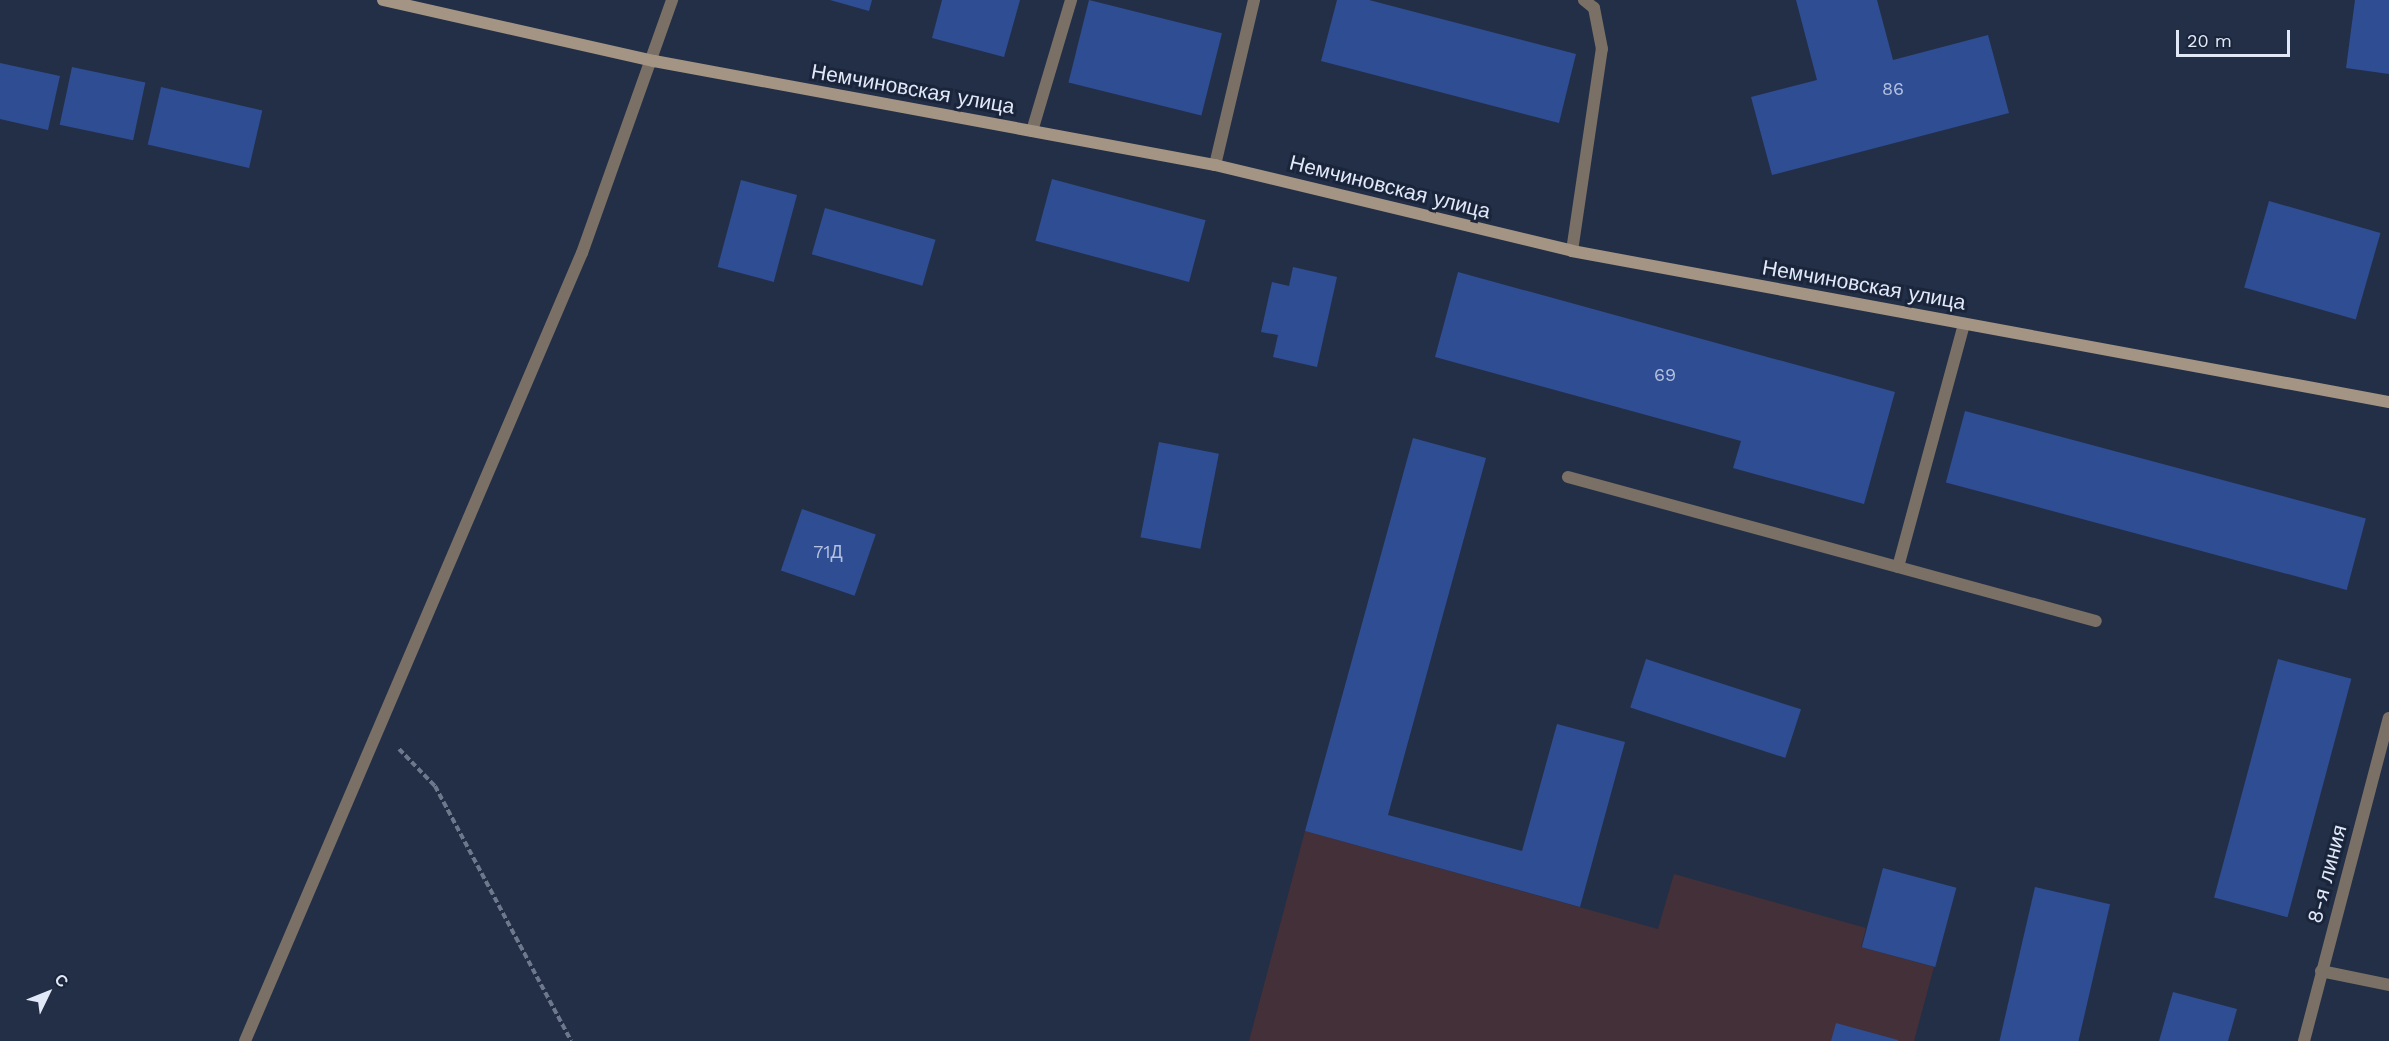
<!DOCTYPE html>
<meta charset="utf-8">
<style>
body{margin:0}
#map{position:relative;width:2389px;height:1041px;overflow:hidden;background:#232f46;font-family:"Work Sans",sans-serif}
div>[style]{position:absolute}
[style*='--x']{left:calc(var(--x)*1px);top:calc(var(--y)*1px);width:calc(var(--w)*1px);rotate:calc(var(--a)*1deg)}
.industrial>*{inset:0;background:#433039}
.building>*{inset:0;background:#2f4d93;transform-origin:0 0}
.path>*{height:4px;margin-top:-2px;transform-origin:0;background:repeating-linear-gradient(90deg,#6d788c 0 6px,transparent 0 9px)}
.service>*{height:12px;margin:-6px;padding:0 6px;transform-origin:6px;border-radius:6px;background:#7a7065}
.minor>*{height:12px;margin:-6px;padding:0 6px;transform-origin:6px;border-radius:6px;background:#7a7065}
.secondary>*{height:12px;margin:-6px;padding:0 6px;transform-origin:6px;border-radius:6px;background:#a49483}
span{translate:-50% -50%;white-space:nowrap;text-align:center;line-height:1.15;-webkit-text-stroke:6px #1a253b;paint-order:stroke}
.number-label{font-size:18px;color:#b4c2df}
.number-label span{-webkit-text-stroke-width:0}
.street-label{font-size:21px;color:#e1e9f8}
.north{position:absolute;left:18px;top:963px;width:60px;height:60px;-webkit-text-stroke:4px #1a253b;paint-order:stroke;rotate:47deg;font-size:16px;font-weight:700;line-height:24px;text-align:center;color:#e1e9f8}
.north::after{content:'';display:block;margin:auto;width:21px;height:27px;background:#e1e9f8;clip-path:polygon(50% 0,100% 100%,50% 72%,0 100%)}
.scale{position:absolute;left:2176px;top:30px;width:114px;height:27px;box-sizing:border-box;border:3px solid #e1e9f8;border-top:0;padding-left:8px;font-size:18px;line-height:21px;white-space:nowrap;color:#e1e9f8;-webkit-text-stroke:4px #1a253b;paint-order:stroke}
</style>
<div id="map">
<div class="industrial">
<div style="clip-path:polygon(1305px 831px,1658px 929px,1674px 874px,1866px 928px,1861px 947px,1934px 967px,1914px 1041px,1249px 1041px)"></div>
</div>
<div class="building">
<div style="clip-path:polygon(830px 0,872px 0,869px 11px)"></div>
<div style="clip-path:polygon(942px 0,1020px 0,1004px 57px,932px 38px)"></div>
<div style="left:1089px;top:0;width:137px;height:85px;rotate:14deg"></div>
<div style="clip-path:polygon(1337px 0,1369px 0,1576px 54px,1559px 123px,1321px 61px)"></div>
<div style="clip-path:polygon(1796px 0,1877px 0,1893px 60px,1988px 35px,2009px 113px,1772px 175px,1751px 97px,1817px 80px)"></div>
<div style="clip-path:polygon(2355px 0,2389px 0,2389px 74px,2346px 68px)"></div>
<div style="clip-path:polygon(0 63px,60px 76px,48px 130px,0 119px)"></div>
<div style="left:72px;top:67px;width:75px;height:59px;rotate:12deg"></div>
<div style="left:161px;top:87px;width:104px;height:59px;rotate:13deg"></div>
<div style="left:1052px;top:179px;width:159px;height:64px;rotate:15deg"></div>
<div style="left:741px;top:180px;width:58px;height:90px;rotate:15deg"></div>
<div style="left:2269px;top:201px;width:116px;height:90px;rotate:16deg"></div>
<div style="left:825px;top:208px;width:115px;height:48px;rotate:16deg"></div>
<div style="clip-path:polygon(1293px 267px,1337px 277px,1317px 367px,1273px 357px,1278px 335px,1261px 332px,1272px 282px,1289px 286px)"></div>
<div style="clip-path:polygon(1458px 272px,1895px 392px,1864px 504px,1733px 468px,1741px 441px,1435px 357px)"></div>
<div style="left:1965px;top:411px;width:415px;height:74px;rotate:15deg"></div>
<div style="clip-path:polygon(1413px 438px,1486px 458px,1388px 815px,1522px 851px,1557px 724px,1625px 742px,1580px 907px,1305px 831px)"></div>
<div style="left:1159px;top:442px;width:61px;height:97px;rotate:11deg"></div>
<div style="left:802px;top:509px;width:78px;height:65px;rotate:19deg"></div>
<div style="left:1646px;top:659px;width:163px;height:51px;rotate:18deg"></div>
<div style="left:2278px;top:659px;width:76px;height:247px;rotate:15deg"></div>
<div style="left:1883px;top:868px;width:76px;height:82px;rotate:15deg"></div>
<div style="left:2035px;top:887px;width:77px;height:158px;rotate:13deg"></div>
<div style="clip-path:polygon(2173px 992px,2237px 1009px,2228px 1041px,2159px 1041px)"></div>
<div style="clip-path:polygon(1836px 1023px,1898px 1040px,1898px 1041px,1831px 1041px)"></div>
</div>
<div class="path">
<div style="--x:399;--y:749;--w:52;--a:45.8"></div>
<div style="--x:435;--y:786;--w:289;--a:61.9"></div>
</div>
<div class="service">
<div style="--x:1032;--y:131;--w:137;--a:-73.4"></div>
<div style="--x:1215;--y:165;--w:170;--a:-76.7"></div>
<div style="--x:1572;--y:251;--w:204;--a:-81.6"></div>
<div style="--x:1602;--y:49;--w:42;--a:-101"></div>
<div style="--x:1594;--y:8;--w:13;--a:-141"></div>
<div style="--x:1568;--y:477;--w:547;--a:15.26"></div>
<div style="--x:1898;--y:567;--w:252;--a:-74.8"></div>
<div style="--x:245;--y:1041;--w:857;--a:-66.85"></div>
<div style="--x:582;--y:253;--w:269;--a:-70.4"></div>
</div>
<div class="minor">
<div style="--x:2321;--y:971;--w:69;--a:11.6"></div>
<div style="--x:2304;--y:1041;--w:334;--a:-75.3"></div>
</div>
<div class="secondary">
<div style="--x:383;--y:0;--w:278;--a:12.7"></div>
<div style="--x:654;--y:61;--w:571;--a:10.5"></div>
<div style="--x:1215;--y:165;--w:367;--a:13.5"></div>
<div style="--x:1572;--y:251;--w:831;--a:10.47"></div>
</div>
<div class="number-label">
<span style="left:1893px;top:89px">86</span>
<span style="left:1665px;top:375px">69</span>
<span style="left:828px;top:552px">71Д</span>
</div>
<div class="street-label">
<span style="left:913px;top:89px;rotate:10deg">Немчиновская улица</span>
<span style="left:1390px;top:187px;rotate:14deg">Немчиновская улица</span>
<span style="left:1864px;top:285px;rotate:10deg">Немчиновская улица</span>
<span style="left:2327px;top:874px;rotate:-75deg">8-я линия</span>
</div>
<div class="north">С</div>
<div class="scale">20 m</div>
</div>
